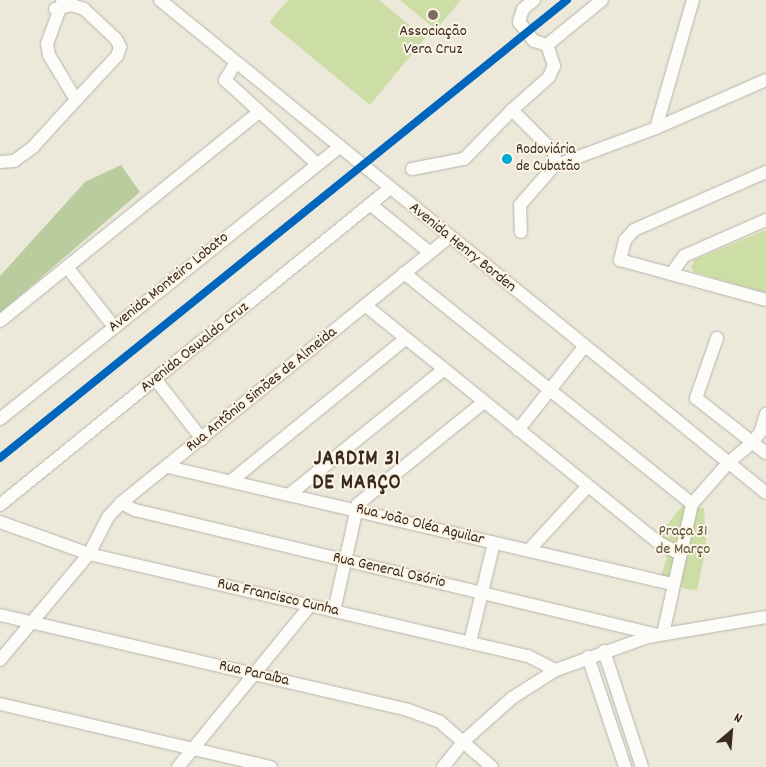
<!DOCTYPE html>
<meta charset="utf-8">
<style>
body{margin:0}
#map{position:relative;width:766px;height:767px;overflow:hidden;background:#ece8da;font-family:Dekko,sans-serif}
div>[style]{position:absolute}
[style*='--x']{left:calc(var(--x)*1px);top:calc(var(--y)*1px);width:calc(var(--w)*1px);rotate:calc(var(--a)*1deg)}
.green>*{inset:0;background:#cddda6}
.forest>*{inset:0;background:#b8cc9e}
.roads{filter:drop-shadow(0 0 1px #b8b4aa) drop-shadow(0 0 1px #b8b4aa)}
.minor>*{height:12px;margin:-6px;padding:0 6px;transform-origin:6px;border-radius:6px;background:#fcfcf9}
.rail-1>*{height:8px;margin:-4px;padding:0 4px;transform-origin:4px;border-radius:4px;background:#0065bd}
.dots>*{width:14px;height:14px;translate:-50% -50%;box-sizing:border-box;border:2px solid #fcf5e5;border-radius:50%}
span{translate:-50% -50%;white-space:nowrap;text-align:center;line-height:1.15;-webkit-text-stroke:4px #fcf5e5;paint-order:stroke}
.bus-label{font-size:15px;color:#3b2a1e}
.left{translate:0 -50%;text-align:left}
.poi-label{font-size:16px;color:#3b2a1e}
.street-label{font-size:16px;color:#3b2a1e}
.park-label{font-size:16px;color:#595436}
.district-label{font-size:21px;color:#3b2a1e;font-weight:700;letter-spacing:1px}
.north{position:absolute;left:706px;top:707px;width:50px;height:50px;-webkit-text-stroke:4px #fcf5e5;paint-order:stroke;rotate:27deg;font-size:14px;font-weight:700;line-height:20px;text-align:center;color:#3b2a1e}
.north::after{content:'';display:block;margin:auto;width:18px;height:22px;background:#3b2a1e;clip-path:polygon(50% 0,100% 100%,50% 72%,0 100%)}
</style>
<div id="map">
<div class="green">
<div style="clip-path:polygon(288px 0,379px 0,425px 38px,370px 105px,269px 22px)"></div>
<div style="clip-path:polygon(400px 0,461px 0,436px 30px)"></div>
<div style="clip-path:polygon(766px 230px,766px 293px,694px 272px,691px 267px,694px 260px)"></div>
<div style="clip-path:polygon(682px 506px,704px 508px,706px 548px,697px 590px,685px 589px,661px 576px,667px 557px,652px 544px)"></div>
</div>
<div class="forest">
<div style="clip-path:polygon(121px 165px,140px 192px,0 313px,0 276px,85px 182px)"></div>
</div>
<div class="roads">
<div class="minor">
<div style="--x:160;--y:0;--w:781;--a:39.13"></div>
<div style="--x:534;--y:0;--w:14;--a:141"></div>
<div style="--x:523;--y:9;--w:14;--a:107"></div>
<div style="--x:519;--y:22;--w:24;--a:52"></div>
<div style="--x:534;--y:41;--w:14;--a:17"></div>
<div style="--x:547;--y:45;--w:71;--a:-39.3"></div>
<div style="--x:55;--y:9;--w:17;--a:-13"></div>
<div style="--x:72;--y:5;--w:13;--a:18"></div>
<div style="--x:84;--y:9;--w:44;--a:43.2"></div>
<div style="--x:116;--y:39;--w:9;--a:63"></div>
<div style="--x:120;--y:47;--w:9;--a:108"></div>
<div style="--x:117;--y:56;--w:60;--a:133"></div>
<div style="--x:235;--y:64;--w:19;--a:122"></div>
<div style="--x:225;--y:80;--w:123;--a:42.4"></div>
<div style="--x:512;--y:110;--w:50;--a:-41.7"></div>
<div style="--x:549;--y:77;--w:12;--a:-66"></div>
<div style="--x:554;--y:66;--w:22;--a:-108"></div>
<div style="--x:656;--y:128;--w:133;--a:-73.9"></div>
<div style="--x:0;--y:162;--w:14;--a:-4"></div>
<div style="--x:14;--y:161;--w:24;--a:-36"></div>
<div style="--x:33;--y:147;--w:64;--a:-47.5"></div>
<div style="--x:76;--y:100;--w:52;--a:-121"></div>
<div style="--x:49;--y:55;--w:11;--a:-100"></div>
<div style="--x:47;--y:44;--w:47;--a:-70"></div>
<div style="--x:554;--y:166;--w:109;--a:-20.4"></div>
<div style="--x:656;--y:128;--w:120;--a:-23.6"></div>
<div style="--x:412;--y:169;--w:53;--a:-10.9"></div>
<div style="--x:464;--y:159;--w:69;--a:-45.6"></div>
<div style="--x:512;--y:110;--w:61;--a:45"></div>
<div style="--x:555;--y:153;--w:13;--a:94"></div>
<div style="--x:554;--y:166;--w:52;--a:131.1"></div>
<div style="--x:520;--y:205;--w:27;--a:88"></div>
<div style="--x:766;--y:172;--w:144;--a:156.3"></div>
<div style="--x:634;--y:230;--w:13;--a:132"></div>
<div style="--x:625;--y:240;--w:21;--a:104"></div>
<div style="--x:620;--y:260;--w:151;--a:15.3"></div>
<div style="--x:370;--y:204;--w:76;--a:39.1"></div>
<div style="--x:67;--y:267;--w:76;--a:51.9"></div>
<div style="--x:404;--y:273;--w:369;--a:38.7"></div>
<div style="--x:671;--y:274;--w:22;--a:-54"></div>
<div style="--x:684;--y:256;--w:90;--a:-23.7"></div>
<div style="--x:365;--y:305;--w:377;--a:39"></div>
<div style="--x:658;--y:542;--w:25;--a:29"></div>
<div style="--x:0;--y:321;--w:333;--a:-38.9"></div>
<div style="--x:717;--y:338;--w:64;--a:109.3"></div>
<div style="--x:696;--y:398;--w:89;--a:38.2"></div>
<div style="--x:156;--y:380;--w:75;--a:52.1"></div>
<div style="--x:0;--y:419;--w:433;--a:-38.7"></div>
<div style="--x:518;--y:430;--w:106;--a:-51.5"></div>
<div style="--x:168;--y:467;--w:517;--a:13.07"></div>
<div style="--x:231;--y:481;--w:225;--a:-39.2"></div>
<div style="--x:290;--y:494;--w:197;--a:-39"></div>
<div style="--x:121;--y:503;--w:16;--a:27"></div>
<div style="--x:135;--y:510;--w:538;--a:13.44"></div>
<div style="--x:0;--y:505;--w:501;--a:-39.09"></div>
<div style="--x:0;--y:522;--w:95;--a:19.8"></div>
<div style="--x:89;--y:554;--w:451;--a:13.1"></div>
<div style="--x:528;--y:656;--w:31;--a:27"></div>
<div style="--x:529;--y:550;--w:87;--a:-47.3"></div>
<div style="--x:334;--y:611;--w:110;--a:-77.4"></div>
<div style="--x:358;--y:504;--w:162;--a:-39"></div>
<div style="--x:0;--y:615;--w:419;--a:13.1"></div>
<div style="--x:408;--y:710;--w:33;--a:20"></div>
<div style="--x:439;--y:721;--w:70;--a:41"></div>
<div style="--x:663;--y:634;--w:133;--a:-77.4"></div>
<div style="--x:692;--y:504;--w:55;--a:-48.7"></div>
<div style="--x:728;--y:463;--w:33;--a:-40"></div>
<div style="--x:753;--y:442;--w:14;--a:-54"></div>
<div style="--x:761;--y:431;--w:18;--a:-74"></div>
<div style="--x:470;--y:642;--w:102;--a:-76.4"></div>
<div style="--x:604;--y:651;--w:122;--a:71.9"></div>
<div style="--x:588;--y:657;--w:116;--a:71.4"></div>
<div style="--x:0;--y:660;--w:138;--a:-50"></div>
<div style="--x:89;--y:554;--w:42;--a:-62.8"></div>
<div style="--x:108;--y:517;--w:19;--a:-47"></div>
<div style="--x:121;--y:503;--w:422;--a:-39"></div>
<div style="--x:0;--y:704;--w:278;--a:13.1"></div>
<div style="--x:178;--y:767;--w:208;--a:-50.7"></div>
<div style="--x:443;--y:767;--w:35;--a:-51"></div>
<div style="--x:465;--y:740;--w:63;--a:-41.8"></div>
<div style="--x:512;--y:698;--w:52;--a:-32.5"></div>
<div style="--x:556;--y:670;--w:98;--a:-19.7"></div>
<div style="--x:648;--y:637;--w:120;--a:-9.6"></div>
</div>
</div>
<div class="rail-1">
<div style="--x:0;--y:458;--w:729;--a:-38.93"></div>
</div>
<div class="dots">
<div style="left:433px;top:15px;background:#796c60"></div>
<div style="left:507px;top:159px;background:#00a9ce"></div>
</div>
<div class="bus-label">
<span class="left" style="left:516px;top:159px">Rodoviária<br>de Cubatão</span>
</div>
<div class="poi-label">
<span style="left:433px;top:41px">Associação<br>Vera Cruz</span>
</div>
<div class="street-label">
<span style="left:462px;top:248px;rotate:39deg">Avenida Henry Borden</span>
<span style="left:169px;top:283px;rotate:-39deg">Avenida Monteiro Lobato</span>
<span style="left:195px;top:348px;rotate:-39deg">Avenida Oswaldo Cruz</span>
<span style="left:262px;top:390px;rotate:-39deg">Rua Antônio Simões de Almeida</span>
<span style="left:420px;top:525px;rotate:14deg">Rua João Oléa Aguilar</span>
<span style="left:389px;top:571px;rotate:13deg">Rua General Osório</span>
<span style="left:278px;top:598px;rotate:13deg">Rua Francisco Cunha</span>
<span style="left:254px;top:674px;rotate:13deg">Rua Paraíba</span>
</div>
<div class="park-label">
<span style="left:683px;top:541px">Praça 31<br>de Março</span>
</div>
<div class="district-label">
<span style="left:357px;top:472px">JARDIM 31<br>DE MARÇO</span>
</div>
<div class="north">N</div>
</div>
